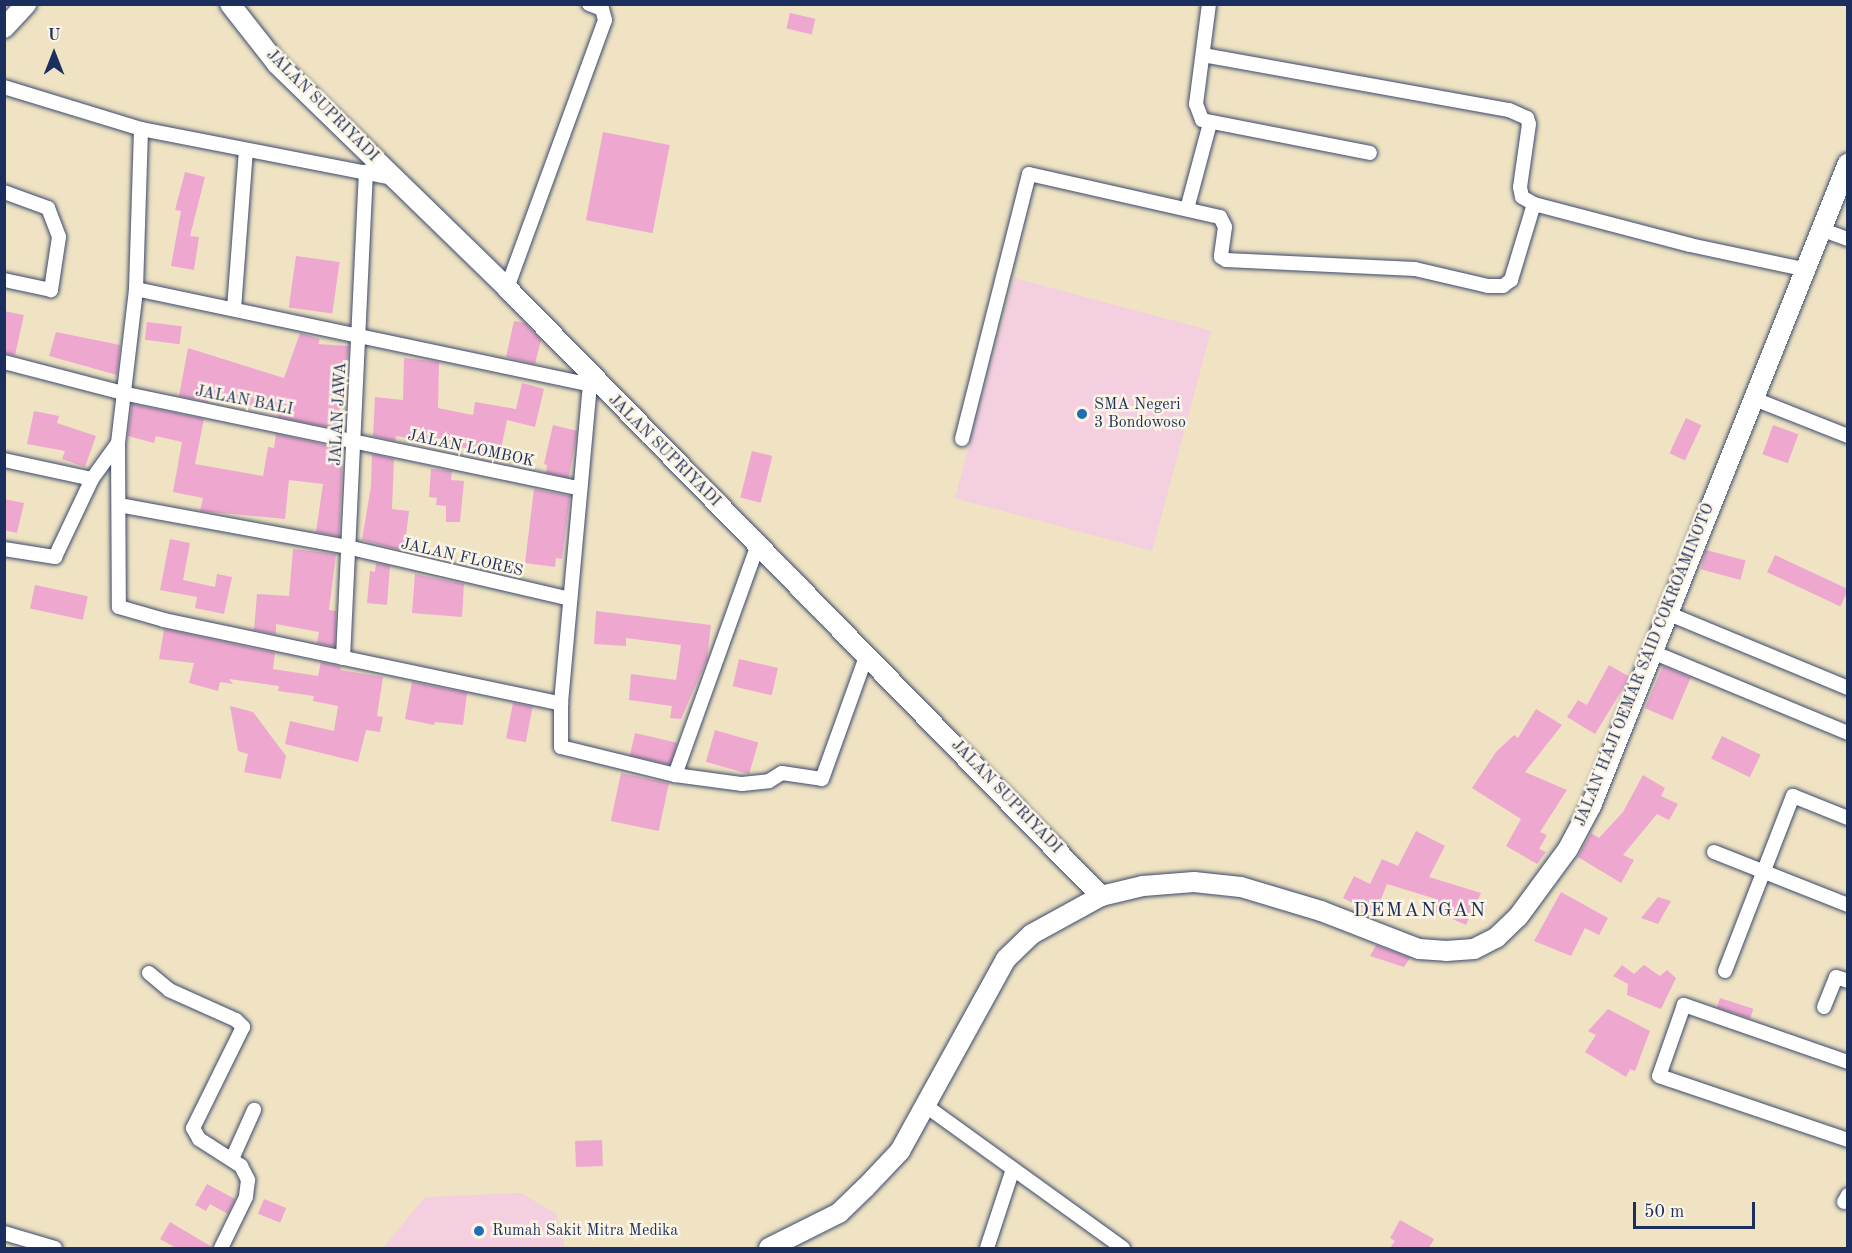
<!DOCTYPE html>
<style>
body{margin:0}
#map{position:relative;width:1852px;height:1253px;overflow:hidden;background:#efe3c3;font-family:"Old Standard TT",serif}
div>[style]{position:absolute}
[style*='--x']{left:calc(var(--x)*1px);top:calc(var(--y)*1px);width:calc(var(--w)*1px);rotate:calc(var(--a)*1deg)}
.built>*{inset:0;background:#f3cfdf;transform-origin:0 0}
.building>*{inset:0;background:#eea8d0;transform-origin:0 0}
.roads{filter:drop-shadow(0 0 2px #3b4a6d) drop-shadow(0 0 2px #3b4a6d)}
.street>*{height:14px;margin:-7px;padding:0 7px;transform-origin:7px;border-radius:7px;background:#fff}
.secondary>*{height:20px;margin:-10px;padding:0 10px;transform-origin:10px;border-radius:10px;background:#fff}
.dots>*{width:16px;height:16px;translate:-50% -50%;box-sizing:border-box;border:3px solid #fcf5e5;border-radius:50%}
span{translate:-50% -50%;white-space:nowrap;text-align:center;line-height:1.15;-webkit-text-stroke:5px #fcf5e5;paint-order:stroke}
.street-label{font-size:16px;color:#1b2f5e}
.poi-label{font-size:16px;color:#1b2f5e}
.left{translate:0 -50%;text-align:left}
.quarter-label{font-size:20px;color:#1b2f5e;letter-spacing:1.5px}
.frame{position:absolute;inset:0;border:6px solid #1b2f5e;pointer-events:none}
.north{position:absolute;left:24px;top:24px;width:60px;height:60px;-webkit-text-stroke:4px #fcf5e5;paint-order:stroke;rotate:0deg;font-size:16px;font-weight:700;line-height:24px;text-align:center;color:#1b2f5e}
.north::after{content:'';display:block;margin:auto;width:21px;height:27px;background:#1b2f5e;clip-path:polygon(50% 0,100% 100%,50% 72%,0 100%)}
.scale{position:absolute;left:1633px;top:1202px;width:122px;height:27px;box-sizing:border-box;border:3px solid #1b2f5e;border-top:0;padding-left:8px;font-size:18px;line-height:21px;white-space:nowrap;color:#1b2f5e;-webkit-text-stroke:4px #fcf5e5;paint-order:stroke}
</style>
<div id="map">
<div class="built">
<div style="left:1014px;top:278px;width:204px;height:228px;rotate:15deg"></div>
<div style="clip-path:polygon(521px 1193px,556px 1214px,565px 1248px,383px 1248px,425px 1197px)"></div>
</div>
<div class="building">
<div style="left:790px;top:13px;width:26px;height:16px;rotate:13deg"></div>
<div style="left:603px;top:132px;width:68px;height:90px;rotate:11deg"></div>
<div style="clip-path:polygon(185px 172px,205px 177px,190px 236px,199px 237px,194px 270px,171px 266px,181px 211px,175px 210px)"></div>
<div style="left:296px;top:256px;width:44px;height:52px;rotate:8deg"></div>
<div style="clip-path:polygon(4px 311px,24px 315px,15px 355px,4px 353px)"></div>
<div style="clip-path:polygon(514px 321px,525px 323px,541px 340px,535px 364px,506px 357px)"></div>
<div style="left:147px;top:322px;width:35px;height:18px;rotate:7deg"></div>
<div style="clip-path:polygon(56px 332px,120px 345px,117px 375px,49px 356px)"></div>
<div style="clip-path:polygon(300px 333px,320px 339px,318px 344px,349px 346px,337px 429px,278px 417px,276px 411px,235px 402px,209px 396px,208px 402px,179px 396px,188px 348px,284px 378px)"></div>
<div style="clip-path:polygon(404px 358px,439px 362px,438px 408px,473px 415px,475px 402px,516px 409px,522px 383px,544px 389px,535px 427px,507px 420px,500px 454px,396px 436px,395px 441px,373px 436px,375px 397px,403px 400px)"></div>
<div style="clip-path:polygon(132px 404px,204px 419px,195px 464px,263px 476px,268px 447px,274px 448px,276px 434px,343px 449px,339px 536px,316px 532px,323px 484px,289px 480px,285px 519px,200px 511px,203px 498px,173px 492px,182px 442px,156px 436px,154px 443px,128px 436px)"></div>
<div style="clip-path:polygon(34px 411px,59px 416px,57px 423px,96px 436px,85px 467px,62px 459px,65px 451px,27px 444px)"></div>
<div style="left:1686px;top:418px;width:17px;height:39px;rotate:25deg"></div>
<div style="clip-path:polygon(553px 425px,577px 431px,569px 478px,546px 473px,547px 465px,544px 464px)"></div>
<div style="left:1773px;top:425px;width:27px;height:31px;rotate:20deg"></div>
<div style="left:752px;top:451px;width:21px;height:48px;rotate:14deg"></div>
<div style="clip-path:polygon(372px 454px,394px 459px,392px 509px,409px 511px,404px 551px,362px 540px,371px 486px)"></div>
<div style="clip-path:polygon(431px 469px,452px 471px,451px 480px,464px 481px,460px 522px,446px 522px,446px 506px,436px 505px,437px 498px,429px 497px)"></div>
<div style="clip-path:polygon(534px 489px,570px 496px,562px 559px,556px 558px,555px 567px,525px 563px)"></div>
<div style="clip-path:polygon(4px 499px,24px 503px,17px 533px,4px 530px)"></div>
<div style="clip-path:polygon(170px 539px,190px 543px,183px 580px,215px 587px,217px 574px,232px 577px,224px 614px,195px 608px,197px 597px,160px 590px)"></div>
<div style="clip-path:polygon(293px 549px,336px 554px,329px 610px,336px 611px,335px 647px,317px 643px,319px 632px,276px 624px,276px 634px,254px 630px,257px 594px,289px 596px)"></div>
<div style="left:1706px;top:550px;width:41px;height:20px;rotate:15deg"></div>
<div style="left:1775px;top:555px;width:81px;height:19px;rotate:25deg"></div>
<div style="clip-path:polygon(376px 563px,390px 566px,387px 605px,367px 603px,370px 571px,375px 572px)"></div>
<div style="clip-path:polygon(415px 574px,464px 584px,462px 617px,412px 613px)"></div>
<div style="left:35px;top:585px;width:54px;height:24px;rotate:12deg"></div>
<div style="clip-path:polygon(596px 611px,711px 625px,707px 659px,681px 719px,670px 718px,672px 706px,629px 700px,631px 674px,676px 680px,681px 645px,626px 638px,626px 646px,594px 644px)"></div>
<div style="clip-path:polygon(164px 629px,275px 653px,273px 669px,318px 676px,321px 662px,341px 667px,340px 670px,383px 677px,377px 716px,383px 717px,380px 732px,366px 730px,358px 762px,285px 744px,290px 721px,334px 731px,338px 706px,313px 701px,314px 696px,278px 691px,279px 686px,229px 679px,233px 684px,220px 682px,218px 691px,189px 683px,194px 663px,159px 659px)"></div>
<div style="left:739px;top:659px;width:40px;height:28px;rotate:13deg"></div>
<div style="clip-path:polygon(1609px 665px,1630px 677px,1595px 734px,1567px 717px,1578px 700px,1587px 705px)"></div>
<div style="left:1663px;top:666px;width:30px;height:46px;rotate:23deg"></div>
<div style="clip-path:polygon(412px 682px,467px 693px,463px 725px,435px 722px,434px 725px,405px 719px)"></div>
<div style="left:513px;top:703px;width:20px;height:36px;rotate:11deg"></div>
<div style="clip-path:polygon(230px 706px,253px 712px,286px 756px,281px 779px,244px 772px,248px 754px,238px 751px)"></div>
<div style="clip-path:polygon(1536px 709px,1562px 725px,1525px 772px,1567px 790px,1540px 832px,1547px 835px,1539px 849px,1546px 852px,1537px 864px,1506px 846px,1521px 819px,1472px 788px,1496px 752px,1514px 735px,1518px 738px)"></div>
<div style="left:715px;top:730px;width:45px;height:33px;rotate:16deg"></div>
<div style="left:635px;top:733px;width:43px;height:23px;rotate:13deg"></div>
<div style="left:1722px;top:736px;width:43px;height:25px;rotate:26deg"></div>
<div style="left:621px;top:773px;width:49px;height:49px;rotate:12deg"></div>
<div style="clip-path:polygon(1643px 775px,1665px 788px,1661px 796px,1678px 804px,1669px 820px,1657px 814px,1623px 855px,1634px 860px,1621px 883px,1578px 857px,1591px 833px,1599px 838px,1623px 812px)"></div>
<div style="clip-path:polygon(1416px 831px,1445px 846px,1429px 877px,1481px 893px,1466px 925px,1432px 910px,1436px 899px,1387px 884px,1375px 914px,1343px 898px,1354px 876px,1370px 884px,1382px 859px,1398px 866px)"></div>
<div style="clip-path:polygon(1561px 892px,1608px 918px,1599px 935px,1585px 928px,1571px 956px,1534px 941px)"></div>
<div style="clip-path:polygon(1658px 897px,1671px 901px,1658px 924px,1641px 918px)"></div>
<div style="clip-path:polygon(1376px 945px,1410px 958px,1404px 967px,1370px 956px)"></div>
<div style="clip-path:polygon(1622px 965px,1634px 974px,1644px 965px,1660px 976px,1667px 970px,1676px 978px,1661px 1009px,1627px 995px,1628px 984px,1613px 976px)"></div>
<div style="left:1720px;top:998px;width:35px;height:10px;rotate:18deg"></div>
<div style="clip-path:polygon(1608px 1009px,1650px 1031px,1635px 1071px,1630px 1069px,1626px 1077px,1585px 1052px,1596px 1035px,1588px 1031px)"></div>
<div style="left:602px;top:1140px;width:26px;height:27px;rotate:88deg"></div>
<div style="clip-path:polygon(207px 1184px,235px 1199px,228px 1214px,210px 1204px,206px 1211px,195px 1205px)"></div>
<div style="left:264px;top:1199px;width:24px;height:16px;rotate:22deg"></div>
<div style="clip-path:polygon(1400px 1220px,1434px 1239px,1429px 1248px,1390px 1248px,1395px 1241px,1390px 1238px)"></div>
<div style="clip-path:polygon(170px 1222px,212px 1247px,212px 1248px,176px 1248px,160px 1239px)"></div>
</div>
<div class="roads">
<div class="street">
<div style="--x:1209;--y:4;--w:101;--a:97.4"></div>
<div style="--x:1196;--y:104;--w:17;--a:69"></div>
<div style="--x:1202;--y:120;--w:171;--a:11.1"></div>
<div style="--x:1203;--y:55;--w:311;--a:10.2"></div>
<div style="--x:1509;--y:110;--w:20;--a:24"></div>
<div style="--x:1527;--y:118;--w:6;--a:72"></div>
<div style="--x:1529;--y:124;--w:64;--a:98.1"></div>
<div style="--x:1520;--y:187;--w:10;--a:79"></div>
<div style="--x:1522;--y:197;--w:14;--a:30"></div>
<div style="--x:1534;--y:204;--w:161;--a:14.7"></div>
<div style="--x:1690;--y:245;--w:116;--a:12"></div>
<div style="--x:4;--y:87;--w:143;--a:17"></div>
<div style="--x:141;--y:129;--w:258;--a:11"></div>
<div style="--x:4;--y:192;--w:47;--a:20"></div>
<div style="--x:48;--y:208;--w:31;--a:69"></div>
<div style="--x:59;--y:237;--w:54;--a:98.6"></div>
<div style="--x:51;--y:290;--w:48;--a:-168"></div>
<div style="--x:1187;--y:209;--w:89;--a:-75"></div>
<div style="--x:1823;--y:230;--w:27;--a:20"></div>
<div style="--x:507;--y:288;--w:285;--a:-69.9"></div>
<div style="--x:605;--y:20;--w:11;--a:-105"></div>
<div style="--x:602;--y:9;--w:14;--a:-159"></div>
<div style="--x:136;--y:289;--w:472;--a:11.9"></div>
<div style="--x:234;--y:309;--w:159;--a:-85.7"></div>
<div style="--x:4;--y:362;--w:127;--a:14.6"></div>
<div style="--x:127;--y:394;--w:463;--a:11.8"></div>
<div style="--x:590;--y:384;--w:321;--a:95.2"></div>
<div style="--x:561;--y:704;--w:43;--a:90"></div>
<div style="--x:561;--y:747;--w:117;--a:13.8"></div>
<div style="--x:675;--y:775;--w:68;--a:7.7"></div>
<div style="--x:742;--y:784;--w:27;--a:-6"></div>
<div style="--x:769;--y:781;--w:15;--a:-32"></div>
<div style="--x:782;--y:773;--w:40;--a:8.5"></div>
<div style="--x:822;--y:779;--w:130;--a:-70.2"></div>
<div style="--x:1752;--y:398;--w:103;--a:21.6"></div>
<div style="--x:962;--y:439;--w:273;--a:-75.8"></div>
<div style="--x:1029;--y:174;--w:196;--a:12.7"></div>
<div style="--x:1220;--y:217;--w:11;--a:63"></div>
<div style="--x:1225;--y:227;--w:30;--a:98"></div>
<div style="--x:1221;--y:257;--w:6;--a:31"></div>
<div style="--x:1226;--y:260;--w:189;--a:2.7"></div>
<div style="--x:1415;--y:269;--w:75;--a:13.1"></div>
<div style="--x:1488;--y:286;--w:15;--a:0"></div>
<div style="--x:1503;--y:286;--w:10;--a:-37"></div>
<div style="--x:1511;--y:280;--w:79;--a:-73.2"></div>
<div style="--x:118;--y:443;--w:164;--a:89.7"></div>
<div style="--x:119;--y:607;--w:47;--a:16.1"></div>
<div style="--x:164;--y:620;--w:406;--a:11.9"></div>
<div style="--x:4;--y:460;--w:90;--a:12.2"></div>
<div style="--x:119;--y:505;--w:232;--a:10.4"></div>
<div style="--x:347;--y:547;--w:229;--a:13.1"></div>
<div style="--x:4;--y:549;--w:52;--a:8.9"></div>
<div style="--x:55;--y:557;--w:86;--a:-64.6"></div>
<div style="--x:92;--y:479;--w:44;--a:-54.2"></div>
<div style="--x:118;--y:443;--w:155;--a:-83.3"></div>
<div style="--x:136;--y:289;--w:160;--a:-88.2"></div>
<div style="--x:1667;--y:613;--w:196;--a:22.5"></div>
<div style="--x:1650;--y:651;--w:214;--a:22.5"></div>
<div style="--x:343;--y:658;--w:487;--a:-87.3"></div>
<div style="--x:675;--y:775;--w:245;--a:-70.2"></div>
<div style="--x:1714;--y:852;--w:144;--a:21.6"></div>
<div style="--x:1725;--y:971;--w:188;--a:-68.8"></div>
<div style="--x:1793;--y:796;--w:59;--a:21.8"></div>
<div style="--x:149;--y:973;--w:26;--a:40"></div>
<div style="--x:169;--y:990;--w:73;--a:24.1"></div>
<div style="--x:236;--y:1020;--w:10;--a:45"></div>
<div style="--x:243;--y:1027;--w:113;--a:116.3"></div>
<div style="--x:193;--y:1128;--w:13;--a:61"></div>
<div style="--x:199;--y:1139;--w:50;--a:32.7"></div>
<div style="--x:241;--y:1166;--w:16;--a:63"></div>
<div style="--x:248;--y:1180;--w:17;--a:97"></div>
<div style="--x:246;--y:1197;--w:57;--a:116.1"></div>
<div style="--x:1824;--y:1007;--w:32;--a:-68"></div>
<div style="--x:1836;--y:977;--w:13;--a:18"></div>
<div style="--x:1848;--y:1062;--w:174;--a:-160.8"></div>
<div style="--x:1684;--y:1005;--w:75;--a:109.4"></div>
<div style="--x:1659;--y:1076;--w:200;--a:18.7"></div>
<div style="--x:926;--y:1106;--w:243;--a:35.8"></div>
<div style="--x:232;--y:1159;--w:54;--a:-65.8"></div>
<div style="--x:1844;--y:1202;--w:8;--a:-60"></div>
<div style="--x:4;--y:1233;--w:53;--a:16.4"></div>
<div style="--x:987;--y:1248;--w:83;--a:-71.8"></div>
</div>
<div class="secondary">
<div style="--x:230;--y:4;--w:76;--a:51.9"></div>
<div style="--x:277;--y:64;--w:321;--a:44.2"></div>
<div style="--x:507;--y:288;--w:850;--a:45.67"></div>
<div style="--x:4;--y:28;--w:33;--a:-47"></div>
<div style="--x:769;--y:1248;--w:78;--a:-26.6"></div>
<div style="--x:839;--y:1213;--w:37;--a:-44"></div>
<div style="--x:866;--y:1187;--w:50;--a:-46.6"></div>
<div style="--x:900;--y:1151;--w:219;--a:-61.1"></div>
<div style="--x:1006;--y:959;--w:36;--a:-44"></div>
<div style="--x:1032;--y:934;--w:79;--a:-28.8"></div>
<div style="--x:1101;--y:896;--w:43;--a:-13.4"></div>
<div style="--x:1143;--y:886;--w:51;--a:-4.5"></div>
<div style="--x:1194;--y:882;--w:47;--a:6.1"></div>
<div style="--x:1241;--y:887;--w:84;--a:16.7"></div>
<div style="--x:1321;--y:911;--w:105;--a:21.2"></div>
<div style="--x:1419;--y:949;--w:27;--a:4"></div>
<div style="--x:1446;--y:951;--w:28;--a:-4"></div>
<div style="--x:1474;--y:949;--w:25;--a:-27"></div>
<div style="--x:1496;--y:938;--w:30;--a:-44"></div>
<div style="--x:1518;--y:917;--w:84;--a:-53.7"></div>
<div style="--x:1568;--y:849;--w:49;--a:-61.9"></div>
<div style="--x:1591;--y:806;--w:692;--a:-68.21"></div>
</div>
</div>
<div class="dots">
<div style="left:1082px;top:414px;background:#1f6fb2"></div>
<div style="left:479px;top:1231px;background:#1f6fb2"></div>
</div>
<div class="street-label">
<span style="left:322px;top:106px;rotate:45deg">JALAN SUPRIYADI</span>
<span style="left:244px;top:401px;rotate:11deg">JALAN BALI</span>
<span style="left:339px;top:414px;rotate:-87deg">JALAN JAWA</span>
<span style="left:471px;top:449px;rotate:12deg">JALAN LOMBOK</span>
<span style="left:664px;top:451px;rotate:45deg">JALAN SUPRIYADI</span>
<span style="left:462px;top:558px;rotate:13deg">JALAN FLORES</span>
<span style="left:1645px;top:665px;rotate:-68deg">JALAN HAJI OEMAR SAID COKROAMINOTO</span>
<span style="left:1006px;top:797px;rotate:46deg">JALAN SUPRIYADI</span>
</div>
<div class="poi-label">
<span class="left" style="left:1094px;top:414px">SMA Negeri<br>3 Bondowoso</span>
<span class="left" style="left:492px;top:1231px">Rumah Sakit Mitra Medika</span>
</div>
<div class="quarter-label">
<span style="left:1420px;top:911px">DEMANGAN</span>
</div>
<div class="frame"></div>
<div class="north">U</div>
<div class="scale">50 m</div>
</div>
